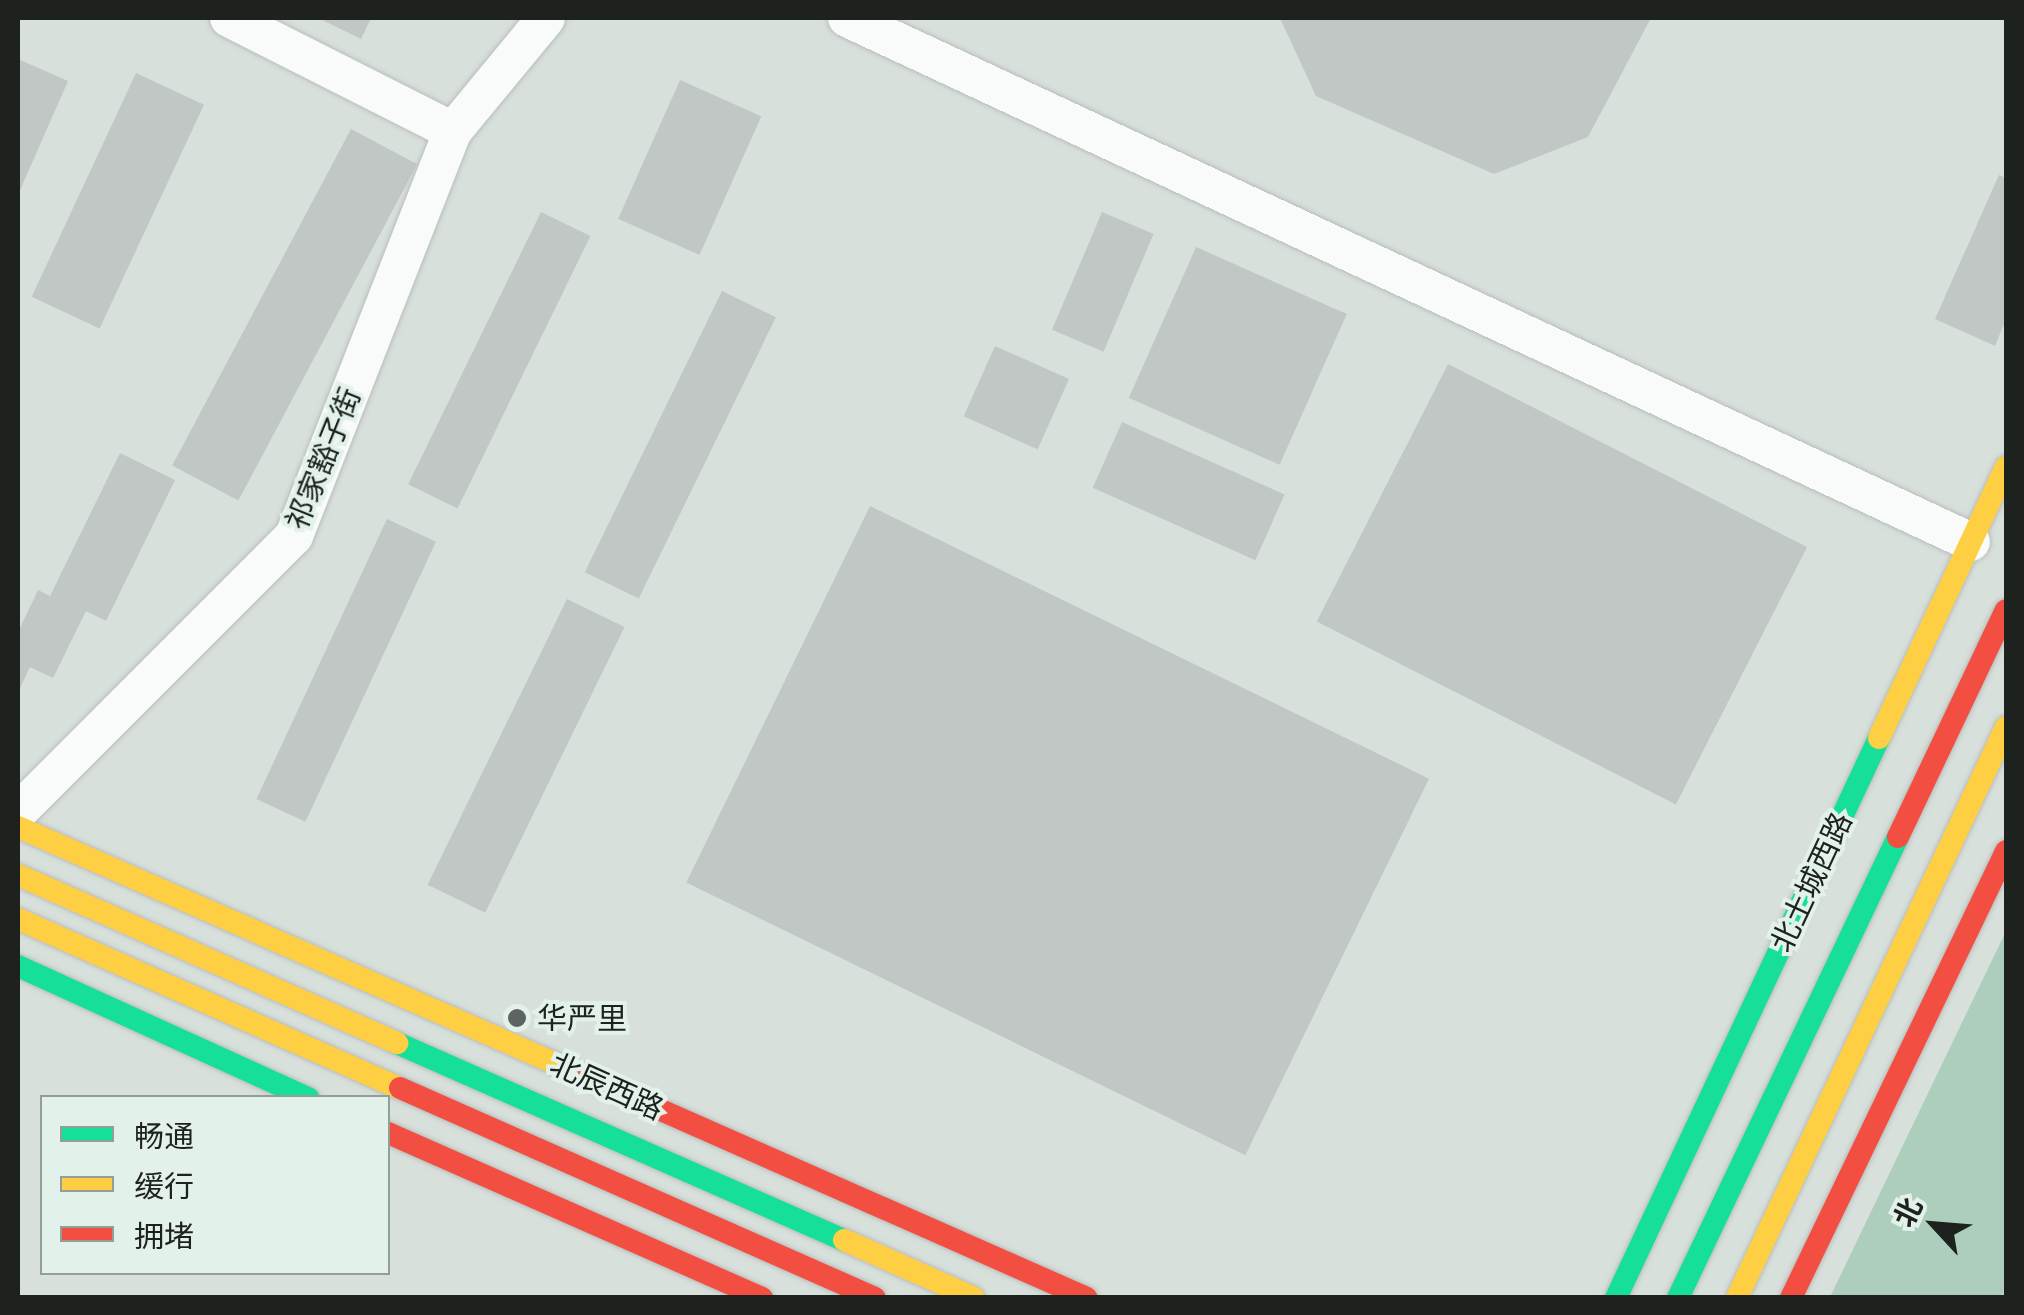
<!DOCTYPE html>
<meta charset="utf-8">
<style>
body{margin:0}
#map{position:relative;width:2024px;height:1315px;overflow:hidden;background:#d8e0dc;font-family:"Open Sans","Noto Sans SC",sans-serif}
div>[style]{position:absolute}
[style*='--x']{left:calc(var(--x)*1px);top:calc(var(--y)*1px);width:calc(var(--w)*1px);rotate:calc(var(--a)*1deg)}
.green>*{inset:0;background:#aecebd}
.building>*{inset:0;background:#c1c7c4;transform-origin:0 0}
.path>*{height:6px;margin-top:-3px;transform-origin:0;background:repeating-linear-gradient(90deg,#cacccb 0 8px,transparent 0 13px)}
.roads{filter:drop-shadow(0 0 2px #b9bebb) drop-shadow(0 0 2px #b9bebb)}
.street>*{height:38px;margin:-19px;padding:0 19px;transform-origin:19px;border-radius:19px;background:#f9fafa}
.fast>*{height:22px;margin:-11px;padding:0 11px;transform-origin:11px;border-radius:11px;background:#16e098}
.slow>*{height:22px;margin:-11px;padding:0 11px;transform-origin:11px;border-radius:11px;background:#ffcf43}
.jam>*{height:22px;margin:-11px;padding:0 11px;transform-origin:11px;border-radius:11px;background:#f24e42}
.dots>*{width:28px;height:28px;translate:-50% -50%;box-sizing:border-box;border:5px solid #e2f1e9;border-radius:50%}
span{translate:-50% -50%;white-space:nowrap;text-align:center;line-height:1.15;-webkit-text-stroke:8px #e2f1e9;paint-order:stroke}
.street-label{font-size:30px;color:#1d221f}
.poi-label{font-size:30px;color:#1d221f}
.left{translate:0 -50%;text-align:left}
.frame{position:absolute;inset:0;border:20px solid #1d221f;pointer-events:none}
.legend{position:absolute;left:40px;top:1095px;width:350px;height:180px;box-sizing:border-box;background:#e2f1e9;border:2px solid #939e98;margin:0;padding:12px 18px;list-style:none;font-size:30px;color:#1d221f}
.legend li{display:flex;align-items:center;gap:20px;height:50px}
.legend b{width:50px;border:2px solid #939e98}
.north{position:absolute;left:1884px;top:1175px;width:100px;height:100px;-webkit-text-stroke:8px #e2f1e9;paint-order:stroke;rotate:296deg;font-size:28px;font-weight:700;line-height:40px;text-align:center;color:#1d221f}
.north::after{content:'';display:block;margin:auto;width:35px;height:45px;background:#1d221f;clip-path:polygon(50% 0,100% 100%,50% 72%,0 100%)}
</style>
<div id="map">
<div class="green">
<div style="clip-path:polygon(2006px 931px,2006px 1297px,1830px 1297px)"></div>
</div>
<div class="building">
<div style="clip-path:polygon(318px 18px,371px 18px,361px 39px)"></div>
<div style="clip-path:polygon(1280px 18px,1651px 18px,1588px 137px,1494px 174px,1316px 96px)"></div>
<div style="clip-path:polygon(18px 59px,68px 81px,18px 195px)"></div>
<div style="left:136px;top:73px;width:75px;height:247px;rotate:25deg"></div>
<div style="left:680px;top:80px;width:89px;height:152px;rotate:24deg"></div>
<div style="left:351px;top:129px;width:75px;height:381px;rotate:28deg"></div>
<div style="clip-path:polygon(1999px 175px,2006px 178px,2006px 319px,1995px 346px,1935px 319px)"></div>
<div style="left:541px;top:212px;width:55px;height:303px;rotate:26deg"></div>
<div style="left:1102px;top:212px;width:56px;height:128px;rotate:23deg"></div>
<div style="left:1196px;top:247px;width:165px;height:165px;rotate:24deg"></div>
<div style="left:722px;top:291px;width:60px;height:313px;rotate:26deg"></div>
<div style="left:995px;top:346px;width:81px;height:77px;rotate:24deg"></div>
<div style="left:1448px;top:364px;width:403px;height:289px;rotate:27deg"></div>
<div style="left:1122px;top:422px;width:178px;height:72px;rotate:24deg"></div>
<div style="clip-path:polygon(120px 453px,175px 480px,106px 621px,86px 611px,53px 678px,30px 667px,18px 692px,18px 632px,38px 590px,50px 596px)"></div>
<div style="left:870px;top:506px;width:622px;height:419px;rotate:26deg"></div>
<div style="left:387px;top:519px;width:54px;height:309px;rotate:25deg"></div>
<div style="left:567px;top:599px;width:64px;height:318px;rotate:26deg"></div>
</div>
<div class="path">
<div style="--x:2002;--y:1298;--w:6;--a:-45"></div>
</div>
<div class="roads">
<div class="street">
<div style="--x:229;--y:18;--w:251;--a:26.8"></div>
<div style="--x:453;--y:131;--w:146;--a:-50.5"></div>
<div style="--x:847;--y:18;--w:1240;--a:24.99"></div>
<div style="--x:18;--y:812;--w:390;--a:-45"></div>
<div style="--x:294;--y:536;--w:435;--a:-68.6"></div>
</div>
<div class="fast">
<div style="--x:18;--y:966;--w:319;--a:24.5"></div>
<div style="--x:397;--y:1043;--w:488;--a:23.8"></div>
<div style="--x:1616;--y:1298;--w:619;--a:-64.84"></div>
<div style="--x:1678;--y:1298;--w:511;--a:-64.49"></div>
</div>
<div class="slow">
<div style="--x:1879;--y:738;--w:299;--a:-64.9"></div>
<div style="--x:18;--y:827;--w:611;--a:23.75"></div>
<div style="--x:18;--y:875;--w:415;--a:23.9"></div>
<div style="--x:18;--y:919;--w:418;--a:23.9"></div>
<div style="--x:844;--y:1240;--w:142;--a:24"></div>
<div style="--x:1737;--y:1298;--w:631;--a:-64.77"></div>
</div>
<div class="jam">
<div style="--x:1898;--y:837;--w:251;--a:-64.6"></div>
<div style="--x:577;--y:1073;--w:557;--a:23.81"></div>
<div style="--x:400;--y:1088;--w:519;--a:23.85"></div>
<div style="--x:388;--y:1133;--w:409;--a:23.8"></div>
<div style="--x:1791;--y:1298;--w:496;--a:-64.3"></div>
</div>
</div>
<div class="dots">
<div style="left:517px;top:1018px;background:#5e6461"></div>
</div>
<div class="street-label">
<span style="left:323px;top:459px;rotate:-68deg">祁家豁子街</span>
<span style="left:1811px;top:882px;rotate:-65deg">北土城西路</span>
<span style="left:607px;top:1086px;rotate:24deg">北辰西路</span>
</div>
<div class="poi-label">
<span class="left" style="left:537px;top:1018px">华严里</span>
</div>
<div class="frame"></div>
<ul class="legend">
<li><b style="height:12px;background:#16e098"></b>畅通</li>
<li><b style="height:12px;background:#ffcf43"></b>缓行</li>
<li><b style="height:12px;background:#f24e42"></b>拥堵</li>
</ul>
<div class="north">北</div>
</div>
